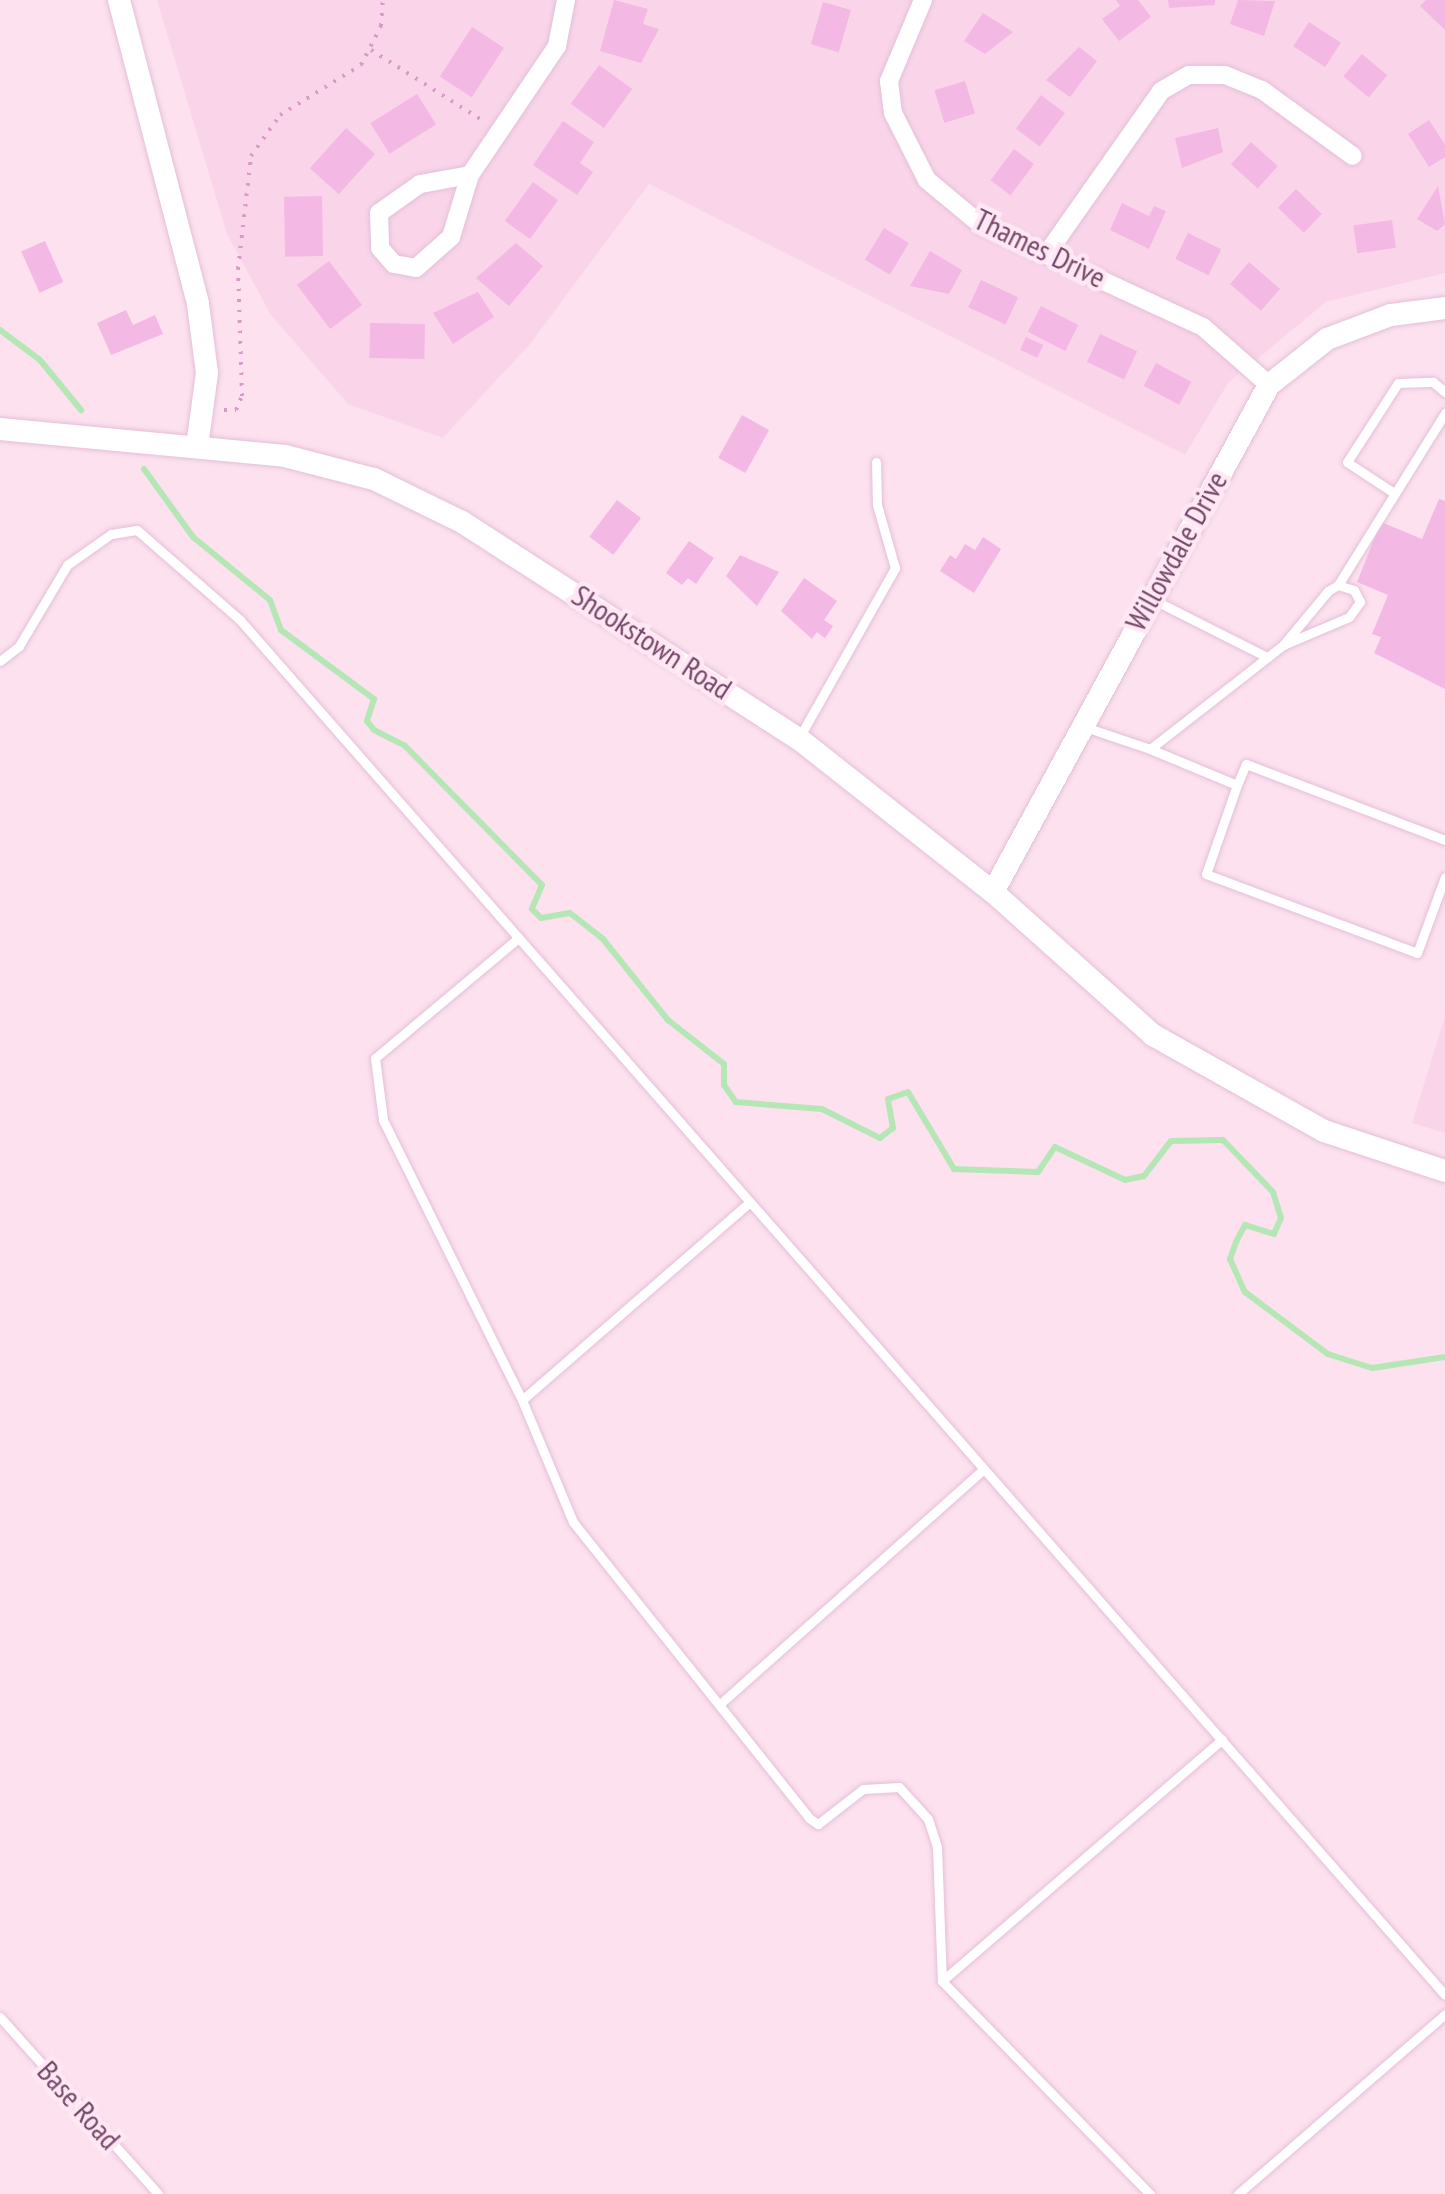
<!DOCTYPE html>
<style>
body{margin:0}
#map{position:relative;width:1445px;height:2194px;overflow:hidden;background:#fde1ef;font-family:"PT Sans Narrow",sans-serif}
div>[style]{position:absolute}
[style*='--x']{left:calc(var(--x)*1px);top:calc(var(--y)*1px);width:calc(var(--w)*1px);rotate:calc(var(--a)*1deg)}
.residential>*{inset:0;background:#fad5ea}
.stream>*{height:6px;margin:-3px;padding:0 3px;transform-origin:3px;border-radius:3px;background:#b5e7b6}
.building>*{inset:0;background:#f3b8e3;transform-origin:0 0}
.path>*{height:4px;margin-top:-2px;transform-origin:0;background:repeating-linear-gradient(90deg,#d89bc8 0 2.5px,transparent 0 10.5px)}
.roads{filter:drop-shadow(0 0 2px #e3c0d7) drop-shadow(0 0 2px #e3c0d7)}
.service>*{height:9px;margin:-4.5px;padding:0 4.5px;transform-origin:4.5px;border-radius:4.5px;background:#fff}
.minor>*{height:18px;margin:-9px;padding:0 9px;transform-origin:9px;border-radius:9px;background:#fff}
.tertiary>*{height:22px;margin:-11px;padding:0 11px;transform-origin:11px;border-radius:11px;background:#fff}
span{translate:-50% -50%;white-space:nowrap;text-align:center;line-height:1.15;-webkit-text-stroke:9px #ffe8f4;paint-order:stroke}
.street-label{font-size:30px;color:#75476a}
</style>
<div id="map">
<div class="residential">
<div style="clip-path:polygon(157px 0,1445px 0,1445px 273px,1326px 302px,1228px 383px,1185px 455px,649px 184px,530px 344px,443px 438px,348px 404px,271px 315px,227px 234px)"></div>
<div style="clip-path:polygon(1445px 1016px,1445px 1133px,1412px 1123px)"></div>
</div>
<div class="stream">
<div style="--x:0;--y:330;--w:50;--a:36.9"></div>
<div style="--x:40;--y:360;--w:65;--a:50.6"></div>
<div style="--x:144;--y:469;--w:84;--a:54.2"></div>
<div style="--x:193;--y:537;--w:99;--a:39.3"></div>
<div style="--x:270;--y:600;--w:32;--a:70"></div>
<div style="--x:281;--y:630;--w:116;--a:36.6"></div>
<div style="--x:374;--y:699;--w:23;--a:108"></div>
<div style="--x:367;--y:721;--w:11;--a:52"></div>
<div style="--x:374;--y:730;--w:35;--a:27"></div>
<div style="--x:405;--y:746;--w:195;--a:45.4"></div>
<div style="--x:542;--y:885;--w:26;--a:113"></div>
<div style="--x:532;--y:909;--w:13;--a:45"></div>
<div style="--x:541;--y:918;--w:29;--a:-10"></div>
<div style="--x:570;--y:913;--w:42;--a:38.2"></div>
<div style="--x:603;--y:939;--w:104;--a:51.3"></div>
<div style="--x:668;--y:1020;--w:71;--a:38.2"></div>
<div style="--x:724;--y:1064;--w:21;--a:90"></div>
<div style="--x:724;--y:1085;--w:21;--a:55"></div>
<div style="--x:736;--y:1102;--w:86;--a:4.7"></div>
<div style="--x:822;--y:1109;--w:65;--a:26.6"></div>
<div style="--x:880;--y:1138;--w:16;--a:-38"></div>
<div style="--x:893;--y:1128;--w:29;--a:-100"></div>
<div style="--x:888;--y:1099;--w:21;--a:-19"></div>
<div style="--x:908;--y:1092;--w:90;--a:59.1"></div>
<div style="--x:954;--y:1169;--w:84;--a:2"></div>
<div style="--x:1038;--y:1172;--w:30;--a:-56"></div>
<div style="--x:1055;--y:1147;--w:77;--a:25.2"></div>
<div style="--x:1125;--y:1180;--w:19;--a:-12"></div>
<div style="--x:1144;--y:1176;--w:44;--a:-52.4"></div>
<div style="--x:1171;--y:1141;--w:52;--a:-1.1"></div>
<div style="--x:1223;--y:1140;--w:72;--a:46.1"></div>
<div style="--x:1273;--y:1192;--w:27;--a:73"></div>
<div style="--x:1281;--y:1218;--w:17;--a:114"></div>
<div style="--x:1274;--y:1234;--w:30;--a:-163"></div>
<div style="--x:1245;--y:1225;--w:19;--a:118"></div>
<div style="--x:1236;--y:1242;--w:18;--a:109"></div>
<div style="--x:1230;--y:1259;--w:36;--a:66"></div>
<div style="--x:1245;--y:1292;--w:104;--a:36.8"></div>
<div style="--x:1328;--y:1354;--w:46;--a:17.7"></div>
<div style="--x:1372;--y:1368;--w:74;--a:-8.6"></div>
</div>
<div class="building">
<div style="clip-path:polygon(614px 0,648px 9px,643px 24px,659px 29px,641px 63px,600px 51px)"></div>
<div style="clip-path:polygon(1116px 0,1138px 0,1151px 17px,1119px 41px,1102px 19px,1120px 6px)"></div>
<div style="clip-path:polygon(1168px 0,1215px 0,1215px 5px,1169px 8px)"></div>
<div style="clip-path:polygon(1238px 0,1275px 1px,1264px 36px,1230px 24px)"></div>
<div style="clip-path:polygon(1426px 0,1445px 0,1445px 30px,1420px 6px)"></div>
<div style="left:823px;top:2px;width:29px;height:44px;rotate:16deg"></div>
<div style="clip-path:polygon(983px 13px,1013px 32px,985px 54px,964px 41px)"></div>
<div style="left:1309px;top:22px;width:38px;height:29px;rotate:33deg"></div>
<div style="left:472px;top:27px;width:38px;height:59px;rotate:33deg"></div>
<div style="clip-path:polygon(1079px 47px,1097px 61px,1070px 97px,1046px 80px)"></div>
<div style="left:1362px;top:54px;width:33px;height:29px;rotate:40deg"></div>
<div style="left:599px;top:65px;width:41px;height:48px;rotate:36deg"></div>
<div style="left:965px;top:81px;width:34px;height:32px;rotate:73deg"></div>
<div style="left:417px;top:94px;width:36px;height:55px;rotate:58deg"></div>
<div style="left:1041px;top:95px;width:30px;height:42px;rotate:37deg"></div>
<div style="clip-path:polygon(1429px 120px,1445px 145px,1445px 157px,1429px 167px,1408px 134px)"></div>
<div style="clip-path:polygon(563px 121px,594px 142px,580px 163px,593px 172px,577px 195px,533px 165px)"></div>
<div style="left:346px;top:128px;width:39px;height:54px;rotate:42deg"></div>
<div style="clip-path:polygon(1218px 128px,1223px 152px,1182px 168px,1175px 138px)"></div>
<div style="left:1251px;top:142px;width:36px;height:30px;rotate:42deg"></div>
<div style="left:1014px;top:149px;width:25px;height:39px;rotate:37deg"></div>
<div style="left:533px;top:182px;width:31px;height:48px;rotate:36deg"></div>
<div style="clip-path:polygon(1438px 186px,1445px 224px,1437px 231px,1417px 219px)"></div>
<div style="left:1296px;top:189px;width:36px;height:26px;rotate:44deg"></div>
<div style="left:322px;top:196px;width:60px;height:38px;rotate:89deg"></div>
<div style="clip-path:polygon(1122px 203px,1149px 216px,1154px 206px,1166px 211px,1149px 249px,1110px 230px)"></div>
<div style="left:1392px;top:220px;width:28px;height:39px;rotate:82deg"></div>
<div style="left:884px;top:228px;width:29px;height:37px;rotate:31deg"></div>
<div style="left:1188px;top:233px;width:37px;height:29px;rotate:26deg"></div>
<div style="left:45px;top:241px;width:45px;height:26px;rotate:66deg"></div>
<div style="clip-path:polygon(516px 243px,543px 266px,509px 306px,476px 278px)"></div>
<div style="clip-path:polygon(930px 251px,962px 270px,949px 294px,910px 286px)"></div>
<div style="left:329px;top:261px;width:55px;height:40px;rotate:53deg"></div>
<div style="left:1249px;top:262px;width:41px;height:29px;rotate:41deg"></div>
<div style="left:981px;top:280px;width:41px;height:30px;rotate:25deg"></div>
<div style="clip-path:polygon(478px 292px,494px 317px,453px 344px,433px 313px)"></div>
<div style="left:1041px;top:306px;width:42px;height:29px;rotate:27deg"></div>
<div style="clip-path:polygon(126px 310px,133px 325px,155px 315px,163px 334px,111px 355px,97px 323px)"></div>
<div style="left:370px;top:323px;width:55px;height:35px;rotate:1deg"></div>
<div style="left:1100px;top:334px;width:41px;height:31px;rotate:25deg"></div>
<div style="left:1026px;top:337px;width:19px;height:14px;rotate:25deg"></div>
<div style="left:1156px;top:363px;width:40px;height:26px;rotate:28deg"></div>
<div style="left:742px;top:415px;width:31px;height:49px;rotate:29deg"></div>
<div style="clip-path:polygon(1439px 499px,1445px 501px,1445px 689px,1374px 653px,1381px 637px,1372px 634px,1388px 595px,1357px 582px,1381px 522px,1422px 539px)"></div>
<div style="left:617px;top:500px;width:30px;height:46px;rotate:37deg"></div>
<div style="clip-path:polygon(983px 537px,1001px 549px,974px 593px,940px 571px,950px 555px,956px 559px,965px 544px,975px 550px)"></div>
<div style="clip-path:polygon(689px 541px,714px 558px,696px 584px,688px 578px,682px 585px,666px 573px)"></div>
<div style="clip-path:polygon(740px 555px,779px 572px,757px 606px,726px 576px)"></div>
<div style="clip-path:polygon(804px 578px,837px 601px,824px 620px,833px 626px,825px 638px,817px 632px,812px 639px,781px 611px)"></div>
</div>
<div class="path">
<div style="--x:371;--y:50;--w:135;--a:32.3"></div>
<div style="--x:224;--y:410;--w:12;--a:0"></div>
<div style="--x:236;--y:410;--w:15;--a:-67"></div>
<div style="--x:242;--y:396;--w:127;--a:-91.8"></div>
<div style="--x:238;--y:269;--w:114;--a:-83.4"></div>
<div style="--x:251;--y:156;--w:50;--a:-54.7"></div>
<div style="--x:280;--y:115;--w:95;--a:-31.7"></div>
<div style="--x:361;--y:65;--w:44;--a:-62.9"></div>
<div style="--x:381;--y:26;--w:26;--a:-86"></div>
</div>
<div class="roads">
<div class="service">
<div style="--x:1394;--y:493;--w:56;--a:-146.6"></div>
<div style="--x:1347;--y:462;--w:94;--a:-57.2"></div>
<div style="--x:1398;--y:383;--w:35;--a:-2"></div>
<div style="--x:1433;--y:382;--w:16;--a:40"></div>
<div style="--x:1338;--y:585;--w:203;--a:-58.1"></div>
<div style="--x:1154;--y:600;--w:127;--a:26.8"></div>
<div style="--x:0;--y:661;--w:24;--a:-38"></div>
<div style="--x:19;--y:646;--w:94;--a:-59.3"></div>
<div style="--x:67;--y:565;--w:54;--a:-35.2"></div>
<div style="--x:111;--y:534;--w:26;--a:-9"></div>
<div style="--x:137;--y:530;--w:137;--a:41.1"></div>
<div style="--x:240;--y:620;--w:1828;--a:48.77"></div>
<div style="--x:1082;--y:726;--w:72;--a:18.7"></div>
<div style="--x:1150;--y:749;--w:169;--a:-38"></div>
<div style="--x:1283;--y:645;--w:72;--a:-23"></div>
<div style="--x:1349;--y:617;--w:19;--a:-54"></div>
<div style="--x:1360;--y:602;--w:13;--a:-117"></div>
<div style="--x:1354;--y:590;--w:17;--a:-163"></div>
<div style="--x:1338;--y:585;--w:12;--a:149"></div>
<div style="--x:1328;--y:591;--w:70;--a:129.8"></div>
<div style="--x:800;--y:736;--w:193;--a:-60.5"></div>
<div style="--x:895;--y:568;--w:66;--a:-105.9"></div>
<div style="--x:877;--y:505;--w:43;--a:-91.3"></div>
<div style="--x:1150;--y:749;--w:94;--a:22.5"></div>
<div style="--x:1237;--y:785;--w:94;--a:109.2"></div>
<div style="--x:1206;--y:874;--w:225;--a:20.5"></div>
<div style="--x:1417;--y:953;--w:81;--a:-69.8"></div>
<div style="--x:1237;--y:785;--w:23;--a:-67"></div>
<div style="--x:1246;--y:764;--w:213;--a:20.9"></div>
<div style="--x:517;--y:939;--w:185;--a:140"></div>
<div style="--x:375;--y:1058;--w:63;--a:82.6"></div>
<div style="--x:383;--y:1120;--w:313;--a:63.6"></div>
<div style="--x:522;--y:1400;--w:132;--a:67.3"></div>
<div style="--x:573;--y:1522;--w:379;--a:51.4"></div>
<div style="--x:809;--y:1818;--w:11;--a:34"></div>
<div style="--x:818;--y:1824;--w:57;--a:-37.9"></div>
<div style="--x:863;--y:1789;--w:36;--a:-3"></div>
<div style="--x:899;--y:1787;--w:43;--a:47.8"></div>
<div style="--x:928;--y:1819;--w:29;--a:72"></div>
<div style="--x:937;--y:1847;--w:134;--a:87.9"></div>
<div style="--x:942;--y:1981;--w:298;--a:45.7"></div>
<div style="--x:522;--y:1400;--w:301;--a:-41"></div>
<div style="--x:720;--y:1704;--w:353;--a:-41.7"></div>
<div style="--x:942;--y:1981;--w:370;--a:-40.8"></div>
<div style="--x:0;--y:2017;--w:237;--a:48.2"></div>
<div style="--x:1238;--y:2194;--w:274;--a:-41"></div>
</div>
<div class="minor">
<div style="--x:923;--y:0;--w:88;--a:112.8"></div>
<div style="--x:889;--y:81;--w:32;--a:83"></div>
<div style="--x:893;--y:113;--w:75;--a:63.1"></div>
<div style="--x:927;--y:180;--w:69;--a:39.7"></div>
<div style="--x:980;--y:224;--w:246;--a:24.8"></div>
<div style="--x:1203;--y:327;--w:88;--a:41.3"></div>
<div style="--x:470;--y:175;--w:51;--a:169.8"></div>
<div style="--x:420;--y:184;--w:50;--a:144.7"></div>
<div style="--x:379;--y:213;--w:35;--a:88"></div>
<div style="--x:380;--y:248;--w:21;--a:49"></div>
<div style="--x:394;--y:264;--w:22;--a:10"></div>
<div style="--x:416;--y:268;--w:47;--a:-41.5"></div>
<div style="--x:451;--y:237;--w:65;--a:-73"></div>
<div style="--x:470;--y:175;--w:156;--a:-56"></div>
<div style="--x:557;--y:46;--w:47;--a:-78.9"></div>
<div style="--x:1048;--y:252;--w:197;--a:-54.9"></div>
<div style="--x:1161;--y:91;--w:32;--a:-30"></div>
<div style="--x:1189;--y:75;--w:36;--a:0"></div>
<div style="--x:1225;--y:75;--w:40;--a:22"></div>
<div style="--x:1262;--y:90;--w:112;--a:36"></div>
</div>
<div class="tertiary">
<div style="--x:119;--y:0;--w:314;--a:75.4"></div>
<div style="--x:198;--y:304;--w:70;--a:82.6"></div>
<div style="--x:207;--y:373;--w:75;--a:97.7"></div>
<div style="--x:0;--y:429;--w:286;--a:5.4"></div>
<div style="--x:285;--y:456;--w:92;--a:14.5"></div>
<div style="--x:374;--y:479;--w:98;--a:26"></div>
<div style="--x:462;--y:522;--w:401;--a:32.8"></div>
<div style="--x:799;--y:739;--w:247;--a:38.3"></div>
<div style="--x:993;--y:892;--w:215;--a:41.8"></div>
<div style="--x:1153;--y:1035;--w:196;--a:29.3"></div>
<div style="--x:1324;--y:1131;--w:127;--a:18.3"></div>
<div style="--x:993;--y:892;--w:577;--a:-61.44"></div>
<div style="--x:1269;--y:385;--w:74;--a:-38.4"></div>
<div style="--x:1327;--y:339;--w:68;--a:-20.6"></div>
<div style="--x:1391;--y:315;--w:54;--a:-7.4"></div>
</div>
</div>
<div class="street-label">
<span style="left:1040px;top:248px;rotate:26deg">Thames Drive</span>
<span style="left:1176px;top:551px;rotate:-61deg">Willowdale Drive</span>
<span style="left:652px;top:642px;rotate:33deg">Shookstown Road</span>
<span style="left:79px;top:2105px;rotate:48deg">Base Road</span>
</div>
</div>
